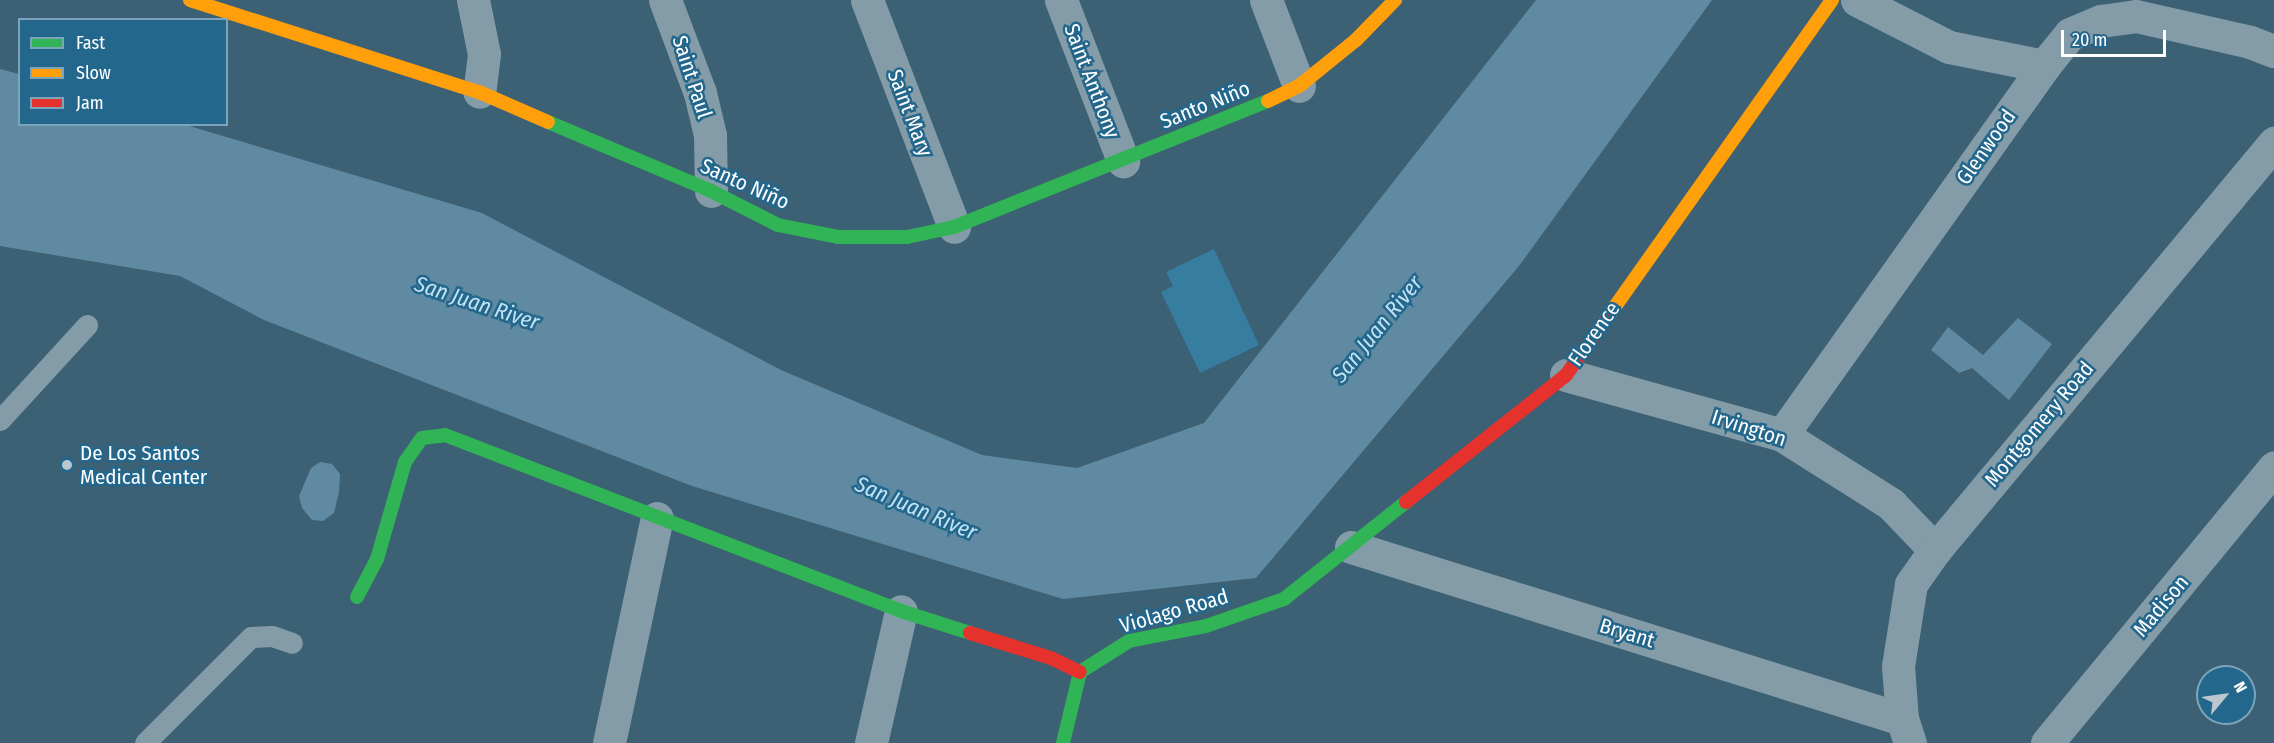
<!DOCTYPE html>
<meta charset="utf-8">
<style>
body{margin:0}
#map{position:relative;width:2274px;height:743px;overflow:hidden;background:#3c6074;font-family:"Fira Sans Condensed",sans-serif}
div>[style]{position:absolute}
[style*='--x']{left:calc(var(--x)*1px);top:calc(var(--y)*1px);width:calc(var(--w)*1px);rotate:calc(var(--a)*1deg)}
.green>*{inset:0;background:#367da0}
.water>*{inset:0;background:#5f8aa2}
.lane>*{height:21px;margin:-10.5px;padding:0 10.5px;transform-origin:10.5px;border-radius:10.5px;background:#839ca8}
.street>*{height:33px;margin:-16.5px;padding:0 16.5px;transform-origin:16.5px;border-radius:16.5px;background:#839ca8}
.fast>*{height:14px;margin:-7px;padding:0 7px;transform-origin:7px;border-radius:7px;background:#30b455}
.slow>*{height:14px;margin:-7px;padding:0 7px;transform-origin:7px;border-radius:7px;background:#ff9f0a}
.jam>*{height:14px;margin:-7px;padding:0 7px;transform-origin:7px;border-radius:7px;background:#e5322d}
.dots>*{width:16px;height:16px;translate:-50% -50%;box-sizing:border-box;border:3px solid #24678c;border-radius:50%}
span{translate:-50% -50%;white-space:nowrap;text-align:center;line-height:1.15;-webkit-text-stroke:5px #24678c;paint-order:stroke}
.street-label{font-size:21px;color:#fff}
.poi-label{font-size:21px;color:#fff}
.left{translate:0 -50%;text-align:left}
.water-label{font-size:22px;color:#c1e2f3;font-style:italic}
.legend{position:absolute;left:18px;top:18px;width:210px;height:108px;box-sizing:border-box;background:#24678c;border:2px solid #7ca4ba;margin:0;padding:8px 10px;list-style:none;font-size:18px;color:#fff}
.legend li{display:flex;align-items:center;gap:12px;height:30px}
.legend b{width:30px;border:2px solid #7ca4ba}
.north{position:absolute;left:2196px;top:665px;width:60px;height:60px;box-sizing:border-box;background:#24678c;border:2px solid #7ca4ba;border-radius:50%;rotate:61deg;font-size:16px;font-weight:700;line-height:24px;text-align:center;color:#fff}
.north::after{content:'';display:block;margin:auto;width:21px;height:27px;background:#bbc7ce;clip-path:polygon(50% 0,100% 100%,50% 72%,0 100%)}
.scale{position:absolute;left:2061px;top:30px;width:105px;height:27px;box-sizing:border-box;border:3px solid #fff;border-top:0;padding-left:8px;font-size:18px;line-height:21px;white-space:nowrap;color:#fff;-webkit-text-stroke:4px #24678c;paint-order:stroke}
</style>
<div id="map">
<div class="green">
<div style="clip-path:polygon(1214px 249px,1259px 345px,1200px 373px,1161px 292px,1173px 286px,1166px 272px)"></div>
</div>
<div class="water">
<div style="clip-path:polygon(1536px 0,1712px 0,1519px 266px,1256px 578px,1063px 599px,692px 486px,264px 320px,180px 276px,0 246px,0 69px,19px 74px,20px 124px,186px 125px,482px 213px,781px 370px,982px 455px,1077px 468px,1204px 423px)"></div>
<div style="clip-path:polygon(2018px 318px,2052px 344px,2009px 400px,1972px 368px,1959px 373px,1931px 350px,1948px 327px,1983px 355px)"></div>
<div style="clip-path:polygon(320px 462px,332px 464px,340px 474px,339px 492px,334px 513px,323px 521px,312px 520px,302px 508px,299px 496px,311px 468px)"></div>
</div>
<div class="lane">
<div style="--x:0;--y:420;--w:129;--a:-47.5"></div>
<div style="--x:145;--y:743;--w:150;--a:-45"></div>
<div style="--x:251;--y:637;--w:21;--a:-3"></div>
<div style="--x:272;--y:636;--w:21;--a:19"></div>
</div>
<div class="street">
<div style="--x:473;--y:0;--w:55;--a:78.5"></div>
<div style="--x:484;--y:54;--w:38;--a:97"></div>
<div style="--x:665;--y:0;--w:99;--a:69.4"></div>
<div style="--x:700;--y:93;--w:43;--a:76.6"></div>
<div style="--x:710;--y:135;--w:56;--a:89"></div>
<div style="--x:867;--y:0;--w:243;--a:69"></div>
<div style="--x:1061;--y:0;--w:173;--a:68.9"></div>
<div style="--x:1266;--y:0;--w:92;--a:69"></div>
<div style="--x:1857;--y:0;--w:103;--a:27.1"></div>
<div style="--x:1949;--y:47;--w:97;--a:11.3"></div>
<div style="--x:1566;--y:375;--w:224;--a:15.5"></div>
<div style="--x:1782;--y:435;--w:129;--a:32.3"></div>
<div style="--x:1891;--y:504;--w:64;--a:46.3"></div>
<div style="--x:1782;--y:435;--w:453;--a:-54.6"></div>
<div style="--x:2044;--y:66;--w:41;--a:-50.9"></div>
<div style="--x:2070;--y:34;--w:34;--a:-23"></div>
<div style="--x:2101;--y:21;--w:35;--a:-8"></div>
<div style="--x:2136;--y:16;--w:117;--a:12.8"></div>
<div style="--x:2250;--y:42;--w:26;--a:21"></div>
<div style="--x:1351;--y:547;--w:577;--a:17.34"></div>
<div style="--x:609;--y:743;--w:230;--a:-78"></div>
<div style="--x:871;--y:743;--w:135;--a:-77.2"></div>
<div style="--x:1910;--y:743;--w:25;--a:-108"></div>
<div style="--x:1902;--y:719;--w:53;--a:-94.3"></div>
<div style="--x:1898;--y:666;--w:83;--a:-81"></div>
<div style="--x:1911;--y:584;--w:42;--a:-54.8"></div>
<div style="--x:1935;--y:550;--w:530;--a:-50.21"></div>
<div style="--x:2047;--y:743;--w:357;--a:-50.5"></div>
</div>
<div class="fast">
<div style="--x:548;--y:122;--w:177;--a:22.9"></div>
<div style="--x:711;--y:191;--w:75;--a:26.9"></div>
<div style="--x:778;--y:225;--w:61;--a:11.3"></div>
<div style="--x:838;--y:237;--w:69;--a:0"></div>
<div style="--x:907;--y:237;--w:48;--a:-12"></div>
<div style="--x:954;--y:227;--w:338;--a:-21.9"></div>
<div style="--x:357;--y:597;--w:43;--a:-62.2"></div>
<div style="--x:377;--y:559;--w:101;--a:-73.9"></div>
<div style="--x:405;--y:462;--w:29;--a:-55"></div>
<div style="--x:422;--y:438;--w:23;--a:-7"></div>
<div style="--x:445;--y:435;--w:489;--a:21.1"></div>
<div style="--x:901;--y:611;--w:72;--a:17.7"></div>
<div style="--x:1063;--y:743;--w:73;--a:-76.5"></div>
<div style="--x:1080;--y:672;--w:58;--a:-32.3"></div>
<div style="--x:1129;--y:641;--w:78;--a:-11"></div>
<div style="--x:1206;--y:626;--w:83;--a:-19.1"></div>
<div style="--x:1284;--y:599;--w:156;--a:-38.5"></div>
</div>
<div class="slow">
<div style="--x:190;--y:0;--w:303;--a:17.7"></div>
<div style="--x:479;--y:92;--w:75;--a:23.5"></div>
<div style="--x:1268;--y:101;--w:34;--a:-26"></div>
<div style="--x:1299;--y:86;--w:73;--a:-38.9"></div>
<div style="--x:1356;--y:40;--w:56;--a:-45.7"></div>
<div style="--x:1609;--y:315;--w:386;--a:-54.7"></div>
</div>
<div class="jam">
<div style="--x:1406;--y:502;--w:204;--a:-38.4"></div>
<div style="--x:1566;--y:375;--w:74;--a:-54.4"></div>
<div style="--x:970;--y:633;--w:85;--a:17.2"></div>
<div style="--x:1051;--y:658;--w:32;--a:26"></div>
</div>
<div class="dots">
<div style="left:67px;top:465px;background:#bbc7ce"></div>
</div>
<div class="street-label">
<span style="left:692px;top:77px;rotate:72deg">Saint Paul</span>
<span style="left:1092px;top:81px;rotate:69deg">Saint Anthony</span>
<span style="left:1205px;top:105px;rotate:-22deg">Santo Niño</span>
<span style="left:910px;top:113px;rotate:69deg">Saint Mary</span>
<span style="left:1986px;top:147px;rotate:-55deg">Glenwood</span>
<span style="left:745px;top:184px;rotate:24deg">Santo Niño</span>
<span style="left:1594px;top:334px;rotate:-55deg">Florence</span>
<span style="left:2039px;top:424px;rotate:-50deg">Montgomery Road</span>
<span style="left:1749px;top:428px;rotate:18deg">Irvington</span>
<span style="left:2161px;top:606px;rotate:-50deg">Madison</span>
<span style="left:1174px;top:611px;rotate:-16deg">Violago Road</span>
<span style="left:1627px;top:633px;rotate:17deg">Bryant</span>
</div>
<div class="poi-label">
<span class="left" style="left:80px;top:465px">De Los Santos<br>Medical Center</span>
</div>
<div class="water-label">
<span style="left:477px;top:303px;rotate:18deg">San Juan River</span>
<span style="left:1377px;top:329px;rotate:-51deg">San Juan River</span>
<span style="left:916px;top:508px;rotate:23deg">San Juan River</span>
</div>
<ul class="legend">
<li><b style="height:8px;background:#30b455"></b>Fast</li>
<li><b style="height:8px;background:#ff9f0a"></b>Slow</li>
<li><b style="height:8px;background:#e5322d"></b>Jam</li>
</ul>
<div class="north">N</div>
<div class="scale">20 m</div>
</div>
